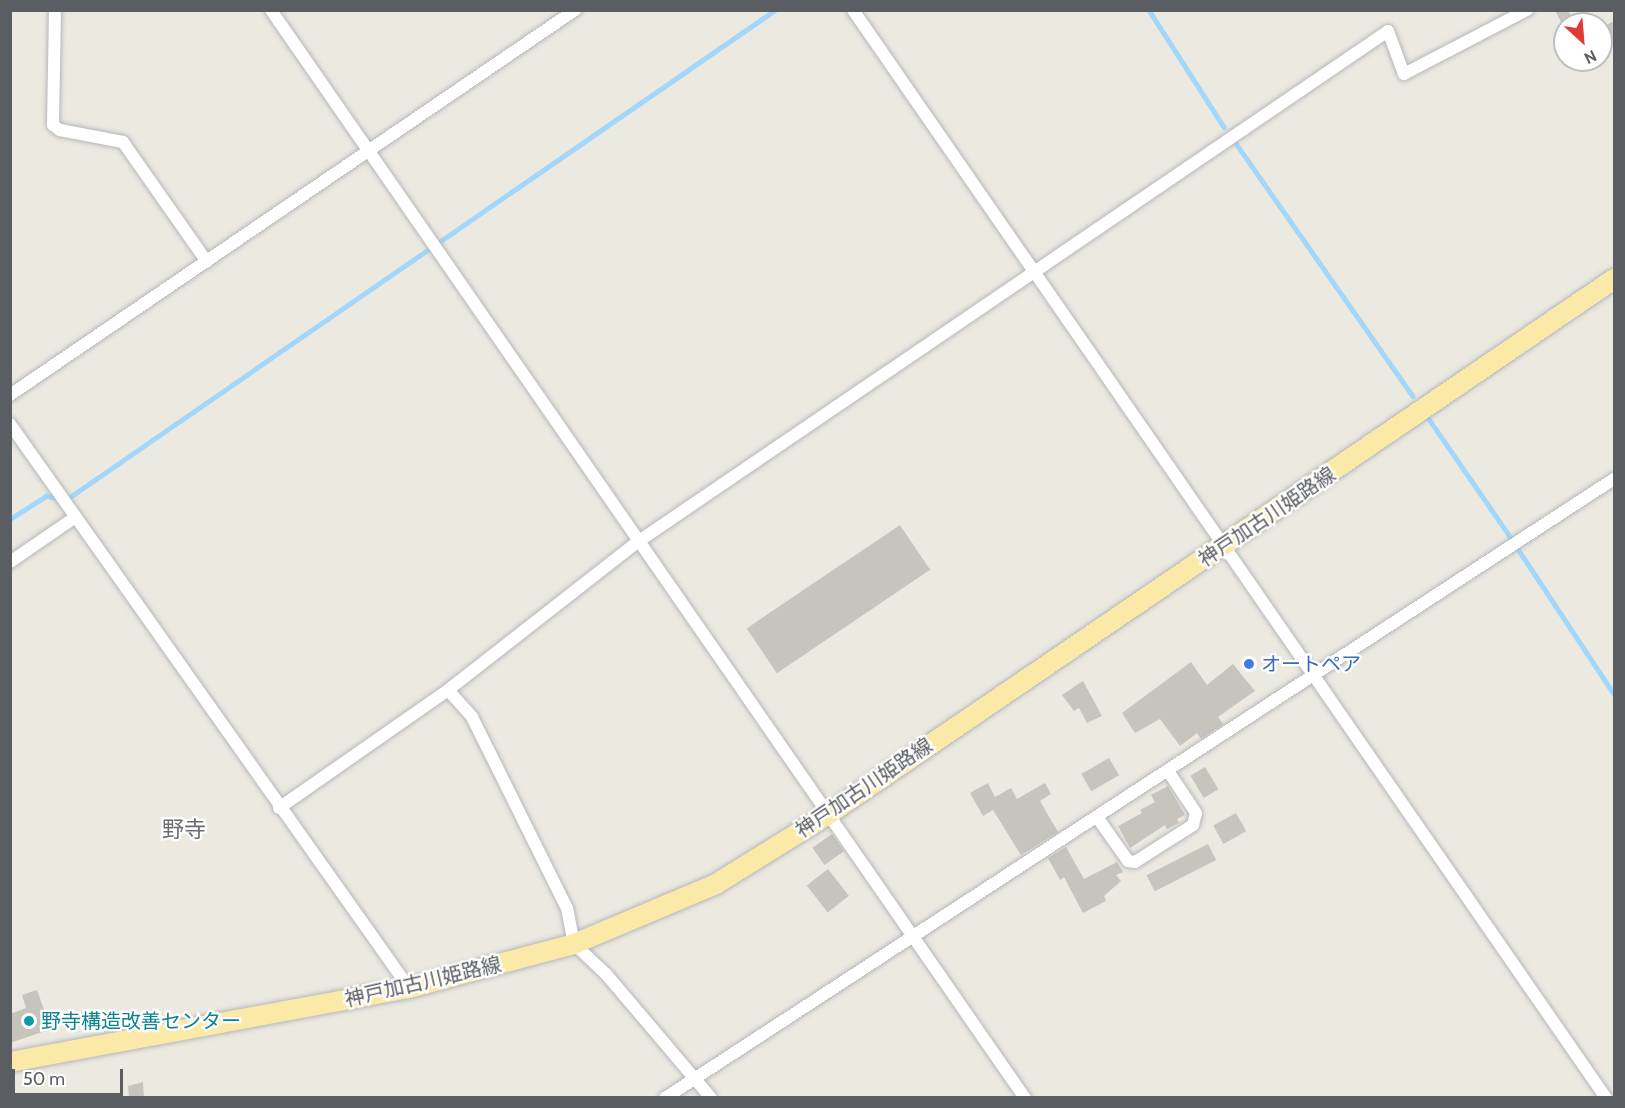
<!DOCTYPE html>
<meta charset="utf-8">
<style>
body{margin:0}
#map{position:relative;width:1625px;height:1108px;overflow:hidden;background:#ece9e1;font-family:Cabin,"Noto Sans JP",sans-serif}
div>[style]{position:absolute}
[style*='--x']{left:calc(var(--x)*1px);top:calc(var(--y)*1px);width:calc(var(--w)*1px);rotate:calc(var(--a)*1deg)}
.stream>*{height:4.5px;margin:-2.25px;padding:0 2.25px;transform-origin:2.25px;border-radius:2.25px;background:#a2d7fb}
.building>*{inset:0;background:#c7c4be;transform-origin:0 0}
.roads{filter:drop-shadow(0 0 2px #b4b7bb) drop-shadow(0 0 2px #b4b7bb)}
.street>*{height:12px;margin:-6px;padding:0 6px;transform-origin:6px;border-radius:6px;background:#fff}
.primary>*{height:20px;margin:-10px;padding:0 10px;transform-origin:10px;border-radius:10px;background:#fbeaa7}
.dots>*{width:16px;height:16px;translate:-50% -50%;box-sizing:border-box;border:3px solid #fff;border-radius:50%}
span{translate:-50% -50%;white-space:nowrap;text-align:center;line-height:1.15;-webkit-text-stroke:4.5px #fff;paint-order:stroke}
.street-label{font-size:20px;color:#5a5d61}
.shop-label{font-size:20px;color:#366cbe}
.left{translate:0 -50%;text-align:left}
.culture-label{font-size:20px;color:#0d838f}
.quarter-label{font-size:22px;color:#6b6f73}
.frame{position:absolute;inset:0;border:12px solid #5a5d61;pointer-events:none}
.north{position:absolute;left:1553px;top:12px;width:60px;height:60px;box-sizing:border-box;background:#fff;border:2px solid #bdbec0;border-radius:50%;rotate:154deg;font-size:16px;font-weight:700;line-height:24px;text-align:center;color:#5a5d61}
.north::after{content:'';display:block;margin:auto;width:21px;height:27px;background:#e03a32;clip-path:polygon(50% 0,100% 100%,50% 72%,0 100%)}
.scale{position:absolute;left:12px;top:1069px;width:111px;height:27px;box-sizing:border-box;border:3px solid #5a5d61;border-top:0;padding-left:8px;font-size:18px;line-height:21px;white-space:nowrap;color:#5a5d61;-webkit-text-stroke:4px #fff;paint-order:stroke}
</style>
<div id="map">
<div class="stream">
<div style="--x:1149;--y:10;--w:139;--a:57.3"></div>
<div style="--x:1235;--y:142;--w:310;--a:55"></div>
<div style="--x:1429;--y:419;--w:145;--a:55.4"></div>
<div style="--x:67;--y:499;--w:860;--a:-34.63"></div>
<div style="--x:10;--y:519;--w:43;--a:-32.6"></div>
<div style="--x:46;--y:496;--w:12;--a:9"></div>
<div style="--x:1518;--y:549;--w:174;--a:56.5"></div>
</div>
<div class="building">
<div style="clip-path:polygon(1555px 10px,1568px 10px,1575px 24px,1562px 24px)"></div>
<div style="clip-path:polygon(1614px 21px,1614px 42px,1601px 49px,1601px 28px)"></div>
<div style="left:900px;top:525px;width:54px;height:185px;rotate:56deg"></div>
<div style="clip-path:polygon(1191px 662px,1207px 685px,1233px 664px,1255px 691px,1218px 717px,1223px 724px,1201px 739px,1197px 733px,1180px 746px,1160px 719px,1135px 733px,1122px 713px)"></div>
<div style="clip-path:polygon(1083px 681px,1102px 716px,1087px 723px,1079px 708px,1074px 711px,1062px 695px)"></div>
<div style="left:1109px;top:758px;width:20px;height:32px;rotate:60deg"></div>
<div style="left:1205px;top:767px;width:26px;height:17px;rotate:59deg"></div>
<div style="clip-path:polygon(988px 783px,995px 797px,1011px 788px,1017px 799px,1045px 783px,1051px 794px,1040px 801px,1058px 832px,1021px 855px,993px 810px,983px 816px,970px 793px)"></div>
<div style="clip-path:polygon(1168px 786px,1185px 815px,1177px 819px,1179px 823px,1167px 829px,1165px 825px,1130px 848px,1118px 826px,1142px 813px,1140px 810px,1155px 802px,1151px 795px)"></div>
<div style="left:1236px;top:813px;width:21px;height:26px;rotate:61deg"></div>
<div style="left:832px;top:834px;width:21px;height:24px;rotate:55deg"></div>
<div style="left:1208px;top:844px;width:18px;height:69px;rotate:63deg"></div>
<div style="clip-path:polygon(1066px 847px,1084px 879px,1117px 862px,1123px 872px,1116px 875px,1121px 881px,1104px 896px,1106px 901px,1083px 913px,1064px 877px,1060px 880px,1048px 858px)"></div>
<div style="left:828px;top:869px;width:34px;height:27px;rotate:52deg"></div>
<div style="clip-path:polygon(37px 990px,51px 1029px,10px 1043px,10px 1014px,26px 1008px,22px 995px)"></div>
<div style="clip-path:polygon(143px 1082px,144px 1098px,129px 1098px,128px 1086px)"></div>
</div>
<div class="roads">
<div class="street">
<div style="--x:55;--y:10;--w:115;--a:91"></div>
<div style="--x:53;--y:125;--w:9;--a:36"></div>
<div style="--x:60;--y:130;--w:64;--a:10.8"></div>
<div style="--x:123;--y:142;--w:146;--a:55"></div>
<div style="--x:271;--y:10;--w:1324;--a:55.28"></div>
<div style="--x:853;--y:10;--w:1323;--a:55.31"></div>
<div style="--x:10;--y:395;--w:684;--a:-34.27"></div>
<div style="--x:10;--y:424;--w:691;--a:54.72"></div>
<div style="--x:10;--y:562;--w:78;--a:-34.5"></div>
<div style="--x:448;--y:690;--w:36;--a:48"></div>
<div style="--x:472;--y:717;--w:213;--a:63.6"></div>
<div style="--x:567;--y:908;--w:37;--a:79"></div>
<div style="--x:574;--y:944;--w:44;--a:43.2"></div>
<div style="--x:606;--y:974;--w:162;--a:49.7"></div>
<div style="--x:279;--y:808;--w:206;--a:-34.9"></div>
<div style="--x:448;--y:690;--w:242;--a:-38"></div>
<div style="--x:639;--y:541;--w:906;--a:-34.25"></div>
<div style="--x:1388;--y:31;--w:46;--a:69.6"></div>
<div style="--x:1404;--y:74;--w:139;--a:-27.5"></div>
<div style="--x:1097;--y:817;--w:54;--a:54.8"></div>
<div style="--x:1128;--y:861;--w:7;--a:8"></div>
<div style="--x:1135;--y:862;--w:69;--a:-32.5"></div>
<div style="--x:1193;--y:825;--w:12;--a:-76"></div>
<div style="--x:1196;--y:813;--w:50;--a:-123.7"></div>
<div style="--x:665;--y:1098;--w:1133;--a:-33.12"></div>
</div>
<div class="primary">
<div style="--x:10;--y:1062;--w:406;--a:-10.5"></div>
<div style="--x:409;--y:988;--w:171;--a:-14.9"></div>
<div style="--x:574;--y:944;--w:154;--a:-22.9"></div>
<div style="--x:716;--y:884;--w:134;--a:-31.9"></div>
<div style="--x:830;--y:813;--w:949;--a:-34.26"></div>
</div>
</div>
<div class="dots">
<div style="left:1249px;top:664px;background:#3f7fe0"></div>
<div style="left:29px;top:1021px;background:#0f9aa8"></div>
</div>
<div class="street-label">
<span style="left:1267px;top:517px;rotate:-34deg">神戸加古川姫路線</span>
<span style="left:864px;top:788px;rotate:-34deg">神戸加古川姫路線</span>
<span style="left:423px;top:982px;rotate:-13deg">神戸加古川姫路線</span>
</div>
<div class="shop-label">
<span class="left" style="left:1261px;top:664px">オートペア</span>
</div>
<div class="culture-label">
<span class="left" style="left:41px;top:1021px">野寺構造改善センター</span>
</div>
<div class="quarter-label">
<span style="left:184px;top:830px">野寺</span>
</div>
<div class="frame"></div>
<div class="north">N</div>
<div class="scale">50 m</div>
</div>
